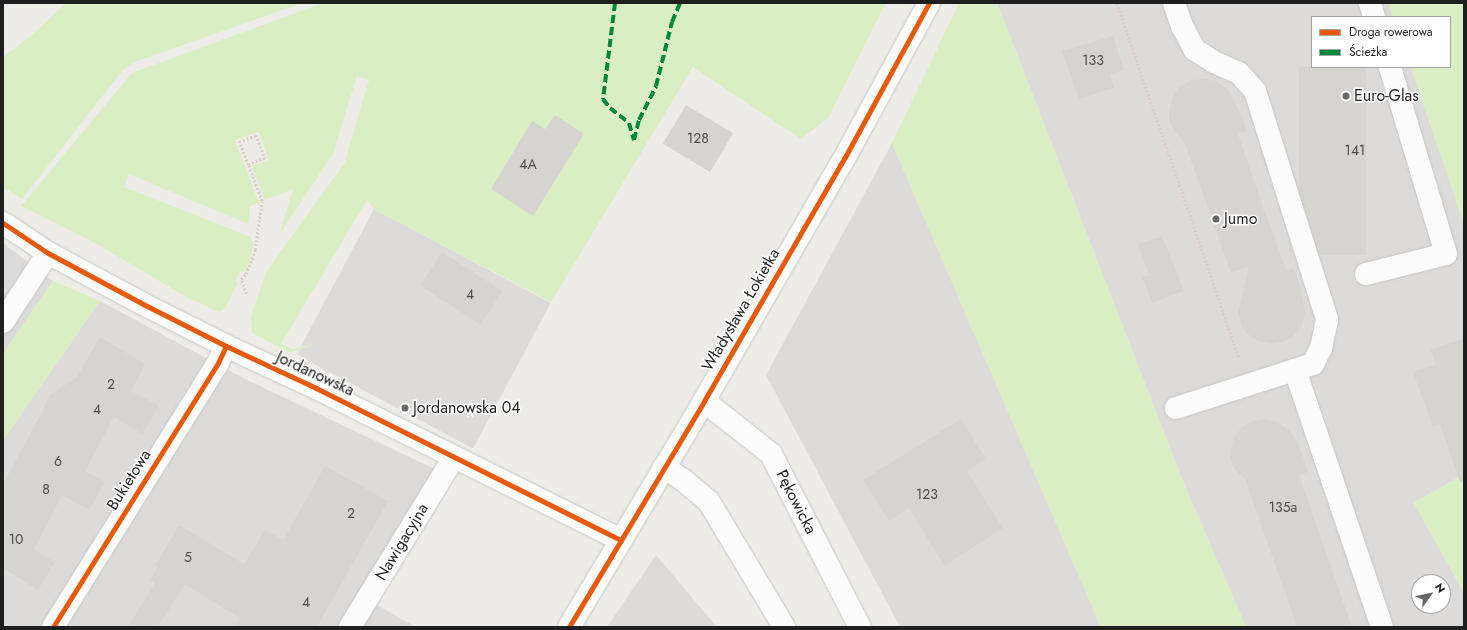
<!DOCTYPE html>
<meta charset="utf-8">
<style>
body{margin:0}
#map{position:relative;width:1467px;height:630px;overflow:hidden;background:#eeece8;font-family:Jost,sans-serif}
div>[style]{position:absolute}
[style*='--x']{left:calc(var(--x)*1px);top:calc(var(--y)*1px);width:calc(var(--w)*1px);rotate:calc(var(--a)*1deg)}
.residential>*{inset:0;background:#dddbd9;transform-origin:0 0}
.grass>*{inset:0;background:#daeec4}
.building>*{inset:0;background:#d6d4d0;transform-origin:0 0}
.path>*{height:2.5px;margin-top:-1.25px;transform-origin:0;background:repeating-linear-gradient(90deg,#dccdca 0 2px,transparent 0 4px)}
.roads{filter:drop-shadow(0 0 1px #c6c6c4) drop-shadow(0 0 1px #c6c6c4)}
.minor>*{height:22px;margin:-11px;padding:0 11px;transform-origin:11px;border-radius:11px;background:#fcfcfc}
.quiet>*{height:4px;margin-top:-2px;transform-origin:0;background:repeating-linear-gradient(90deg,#00873e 0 8px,transparent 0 12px)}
.cycleway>*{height:5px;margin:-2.5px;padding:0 2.5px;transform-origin:2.5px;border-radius:2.5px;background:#e8590c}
.dots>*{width:11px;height:11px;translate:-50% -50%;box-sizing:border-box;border:2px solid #fff;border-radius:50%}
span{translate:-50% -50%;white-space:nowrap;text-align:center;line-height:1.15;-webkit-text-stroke:3px #fff;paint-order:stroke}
.number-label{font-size:14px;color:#4d4c4b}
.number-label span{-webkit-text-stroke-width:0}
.poi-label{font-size:16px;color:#1f1f1f}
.left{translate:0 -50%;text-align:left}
.street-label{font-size:16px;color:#1f1f1f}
.frame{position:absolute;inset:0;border:4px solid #1f1f1f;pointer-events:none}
.legend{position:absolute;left:1311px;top:16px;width:140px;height:52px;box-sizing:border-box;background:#fff;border:1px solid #a5a5a5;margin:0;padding:5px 7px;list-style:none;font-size:12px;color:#1f1f1f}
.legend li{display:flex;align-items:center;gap:8px;height:20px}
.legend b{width:20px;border:1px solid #a5a5a5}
.north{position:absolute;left:1411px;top:574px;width:40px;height:40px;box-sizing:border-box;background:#fff;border:1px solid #a5a5a5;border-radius:50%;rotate:57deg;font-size:11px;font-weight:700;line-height:16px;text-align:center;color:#1f1f1f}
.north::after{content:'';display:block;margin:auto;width:14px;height:18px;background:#676765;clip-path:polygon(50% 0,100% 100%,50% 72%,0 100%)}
</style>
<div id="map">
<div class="residential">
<div style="clip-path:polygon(evenodd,997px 3px,1389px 3px,1393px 17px,1312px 17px,1312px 67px,1411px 67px,1464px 224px,1464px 474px,1414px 503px,1464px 593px,1464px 627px,1246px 627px,1184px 484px,997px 3px,1419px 582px,1443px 582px,1443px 606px,1419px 606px,1419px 582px)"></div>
<div style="clip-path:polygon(892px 143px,1101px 627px,900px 627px,766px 375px)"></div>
<div style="left:374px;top:209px;width:200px;height:165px;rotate:28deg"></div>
<div style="clip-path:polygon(3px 243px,53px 281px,3px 354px)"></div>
<div style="clip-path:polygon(100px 301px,247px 380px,439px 471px,362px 597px,416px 627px,3px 627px,3px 440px)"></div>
<div style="clip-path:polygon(656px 555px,717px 627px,607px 627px)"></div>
</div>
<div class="grass">
<div style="clip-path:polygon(66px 3px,302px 3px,132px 63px,122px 71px,22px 199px,3px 187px,3px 57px,32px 35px)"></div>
<div style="clip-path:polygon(323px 3px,886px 3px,828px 118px,801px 139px,693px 67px,551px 302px,374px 209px,367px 200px,281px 344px,293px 349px,316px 343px,290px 353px,252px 333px,251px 316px,266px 272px,344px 164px,369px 80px,357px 76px,333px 154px,279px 235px,293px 189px,265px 200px,252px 166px,269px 160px,258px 132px,235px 140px,259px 203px,250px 206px,248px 224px,129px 174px,124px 187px,251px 237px,253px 247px,246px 272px,240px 271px,236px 281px,238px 283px,226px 307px,219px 312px,188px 298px,95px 243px,21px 206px,132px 73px)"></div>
<div style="clip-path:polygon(959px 3px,997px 3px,1184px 484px,1246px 627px,1101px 627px,892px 143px)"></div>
<div style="clip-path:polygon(1389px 3px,1464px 3px,1464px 224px,1411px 67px,1450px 67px,1450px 17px,1393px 17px)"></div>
<div style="clip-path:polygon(53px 281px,100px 301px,3px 440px,3px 354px)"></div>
<div style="clip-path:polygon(1464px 474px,1464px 593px,1414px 503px)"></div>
</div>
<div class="building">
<div style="clip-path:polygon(1113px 36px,1124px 70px,1110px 74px,1114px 88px,1079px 99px,1062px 51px)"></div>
<div style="left:1299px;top:67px;width:67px;height:188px"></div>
<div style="clip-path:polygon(1206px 79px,1216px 81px,1228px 90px,1241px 114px,1247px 131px,1238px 134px,1259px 195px,1286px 270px,1294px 268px,1301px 288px,1305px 312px,1302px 326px,1293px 336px,1283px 342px,1272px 344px,1258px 341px,1246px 333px,1242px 326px,1238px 314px,1249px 266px,1231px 273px,1185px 144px,1172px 127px,1169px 119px,1169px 111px,1173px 96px,1178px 88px,1191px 80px)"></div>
<div style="left:686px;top:105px;width:55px;height:45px;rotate:31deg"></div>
<div style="clip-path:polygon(555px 115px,584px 134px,533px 216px,491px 189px,532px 121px,545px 129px)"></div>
<div style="clip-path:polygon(1162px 236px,1184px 291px,1152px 303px,1142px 277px,1149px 275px,1138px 244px)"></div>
<div style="left:442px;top:252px;width:72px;height:40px;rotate:33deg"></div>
<div style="clip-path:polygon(100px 337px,145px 364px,131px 391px,159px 406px,142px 434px,114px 417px,85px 471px,105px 482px,89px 510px,62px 495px,34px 550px,55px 562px,38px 590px,3px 568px,3px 484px,40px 416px,50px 395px,77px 377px)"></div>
<div style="clip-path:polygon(1464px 338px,1464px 482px,1460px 482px,1440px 424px,1433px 427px,1413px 372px,1436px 364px,1430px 350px)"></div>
<div style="clip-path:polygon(961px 419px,986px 459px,967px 471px,1003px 528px,944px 566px,909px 508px,889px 521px,863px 480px)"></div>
<div style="clip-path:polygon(1265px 419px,1277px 422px,1290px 431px,1299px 445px,1308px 472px,1299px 475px,1352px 627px,1297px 627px,1245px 479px,1235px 470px,1231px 461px,1230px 452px,1234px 437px,1242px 427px,1253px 421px)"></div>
<div style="clip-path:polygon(325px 466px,388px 501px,317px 627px,234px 627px,239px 618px,185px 584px,158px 627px,128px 627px,155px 583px,150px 580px,158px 567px,155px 566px,179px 525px,244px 564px,265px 530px,283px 540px)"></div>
</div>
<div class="path">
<div style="--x:1117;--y:3;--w:375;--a:71"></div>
<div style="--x:246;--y:294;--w:16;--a:-108"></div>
<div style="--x:241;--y:279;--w:7;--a:-45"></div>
<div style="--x:246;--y:274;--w:26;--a:-69"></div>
<div style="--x:255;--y:250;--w:49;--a:-81.9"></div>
<div style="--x:262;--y:201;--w:39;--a:-111"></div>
<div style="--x:248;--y:165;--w:25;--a:-111"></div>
<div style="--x:239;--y:142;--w:18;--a:-22"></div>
<div style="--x:256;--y:135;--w:25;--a:69"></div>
<div style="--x:265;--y:158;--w:18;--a:158"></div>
</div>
<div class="roads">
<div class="minor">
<div style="--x:1174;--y:3;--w:24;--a:71"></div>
<div style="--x:1182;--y:26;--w:27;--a:62"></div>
<div style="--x:1195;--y:50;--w:22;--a:32"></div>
<div style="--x:1214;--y:62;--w:27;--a:24"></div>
<div style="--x:1239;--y:73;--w:24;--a:48"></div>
<div style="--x:1255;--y:91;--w:240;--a:72.5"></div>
<div style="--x:1327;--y:320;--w:29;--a:102"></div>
<div style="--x:1321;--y:348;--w:18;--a:117"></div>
<div style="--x:1313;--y:364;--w:144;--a:162.2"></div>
<div style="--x:1370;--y:3;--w:15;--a:74"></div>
<div style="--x:3;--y:223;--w:54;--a:33.7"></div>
<div style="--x:48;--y:253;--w:108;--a:28.2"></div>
<div style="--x:143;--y:304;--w:93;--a:26.8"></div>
<div style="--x:226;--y:346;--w:99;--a:25"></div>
<div style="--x:316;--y:388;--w:341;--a:26.5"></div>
<div style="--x:1366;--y:274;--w:82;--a:-14"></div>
<div style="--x:1446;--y:254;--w:195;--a:-106.7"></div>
<div style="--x:3;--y:322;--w:82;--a:-56.9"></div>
<div style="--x:1295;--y:370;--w:271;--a:71.3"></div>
<div style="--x:704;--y:401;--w:85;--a:38.3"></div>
<div style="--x:771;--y:454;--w:195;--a:62.8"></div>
<div style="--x:664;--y:467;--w:22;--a:34"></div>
<div style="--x:682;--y:479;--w:35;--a:40"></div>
<div style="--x:709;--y:502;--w:146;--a:59"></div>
<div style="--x:53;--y:627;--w:309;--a:-58"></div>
<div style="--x:217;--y:365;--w:21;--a:-65"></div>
<div style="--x:350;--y:627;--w:199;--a:-58.5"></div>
<div style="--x:569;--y:627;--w:263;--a:-59.1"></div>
<div style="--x:704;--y:401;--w:282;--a:-60"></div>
<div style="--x:845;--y:157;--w:175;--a:-61.4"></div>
</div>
</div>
<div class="quiet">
<div style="--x:615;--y:3;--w:97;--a:97.1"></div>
<div style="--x:603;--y:99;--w:11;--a:52"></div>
<div style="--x:610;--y:108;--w:24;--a:38"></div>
<div style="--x:629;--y:123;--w:18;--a:74"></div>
<div style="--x:634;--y:140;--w:21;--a:-76"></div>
<div style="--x:639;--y:120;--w:38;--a:-63"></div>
<div style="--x:656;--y:86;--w:66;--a:-76"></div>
<div style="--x:672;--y:22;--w:21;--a:-67"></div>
</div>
<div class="cycleway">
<div style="--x:3;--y:223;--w:54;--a:33.7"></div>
<div style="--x:48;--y:253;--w:108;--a:28.2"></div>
<div style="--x:143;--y:304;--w:93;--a:26.8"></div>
<div style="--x:226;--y:346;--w:99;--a:25"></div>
<div style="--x:316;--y:388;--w:341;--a:26.5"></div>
<div style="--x:53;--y:627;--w:309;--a:-58"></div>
<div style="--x:217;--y:365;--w:21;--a:-65"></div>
<div style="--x:569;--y:627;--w:263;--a:-59.1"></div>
<div style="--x:704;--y:401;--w:282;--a:-60"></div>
<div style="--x:845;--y:157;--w:175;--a:-61.4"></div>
</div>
<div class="dots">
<div style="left:1346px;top:96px;background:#676765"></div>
<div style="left:1216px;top:219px;background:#676765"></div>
<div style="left:405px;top:408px;background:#676765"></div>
</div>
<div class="number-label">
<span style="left:1093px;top:60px">133</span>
<span style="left:698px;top:138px">128</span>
<span style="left:1355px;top:150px">141</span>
<span style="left:528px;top:164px">4A</span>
<span style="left:470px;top:294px">4</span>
<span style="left:111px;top:384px">2</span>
<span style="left:97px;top:409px">4</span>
<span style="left:58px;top:461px">6</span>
<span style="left:46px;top:489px">8</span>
<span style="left:927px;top:494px">123</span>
<span style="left:1283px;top:507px">135a</span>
<span style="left:351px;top:513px">2</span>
<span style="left:16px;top:539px">10</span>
<span style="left:188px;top:557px">5</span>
<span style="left:306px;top:602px">4</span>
</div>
<div class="poi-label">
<span class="left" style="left:1354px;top:96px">Euro-Glas</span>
<span class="left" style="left:1224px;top:219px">Jumo</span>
<span class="left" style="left:413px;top:408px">Jordanowska 04</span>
</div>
<div class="street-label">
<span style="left:741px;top:310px;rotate:-60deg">Władysława Łokietka</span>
<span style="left:315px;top:374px;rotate:25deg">Jordanowska</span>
<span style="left:129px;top:480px;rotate:-58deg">Bukietowa</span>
<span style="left:796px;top:502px;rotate:63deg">Pękowicka</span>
<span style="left:402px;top:542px;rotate:-59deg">Nawigacyjna</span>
</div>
<div class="frame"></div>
<ul class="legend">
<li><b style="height:5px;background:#e8590c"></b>Droga rowerowa</li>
<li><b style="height:5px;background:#00873e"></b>Ścieżka</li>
</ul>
<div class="north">N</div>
</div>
